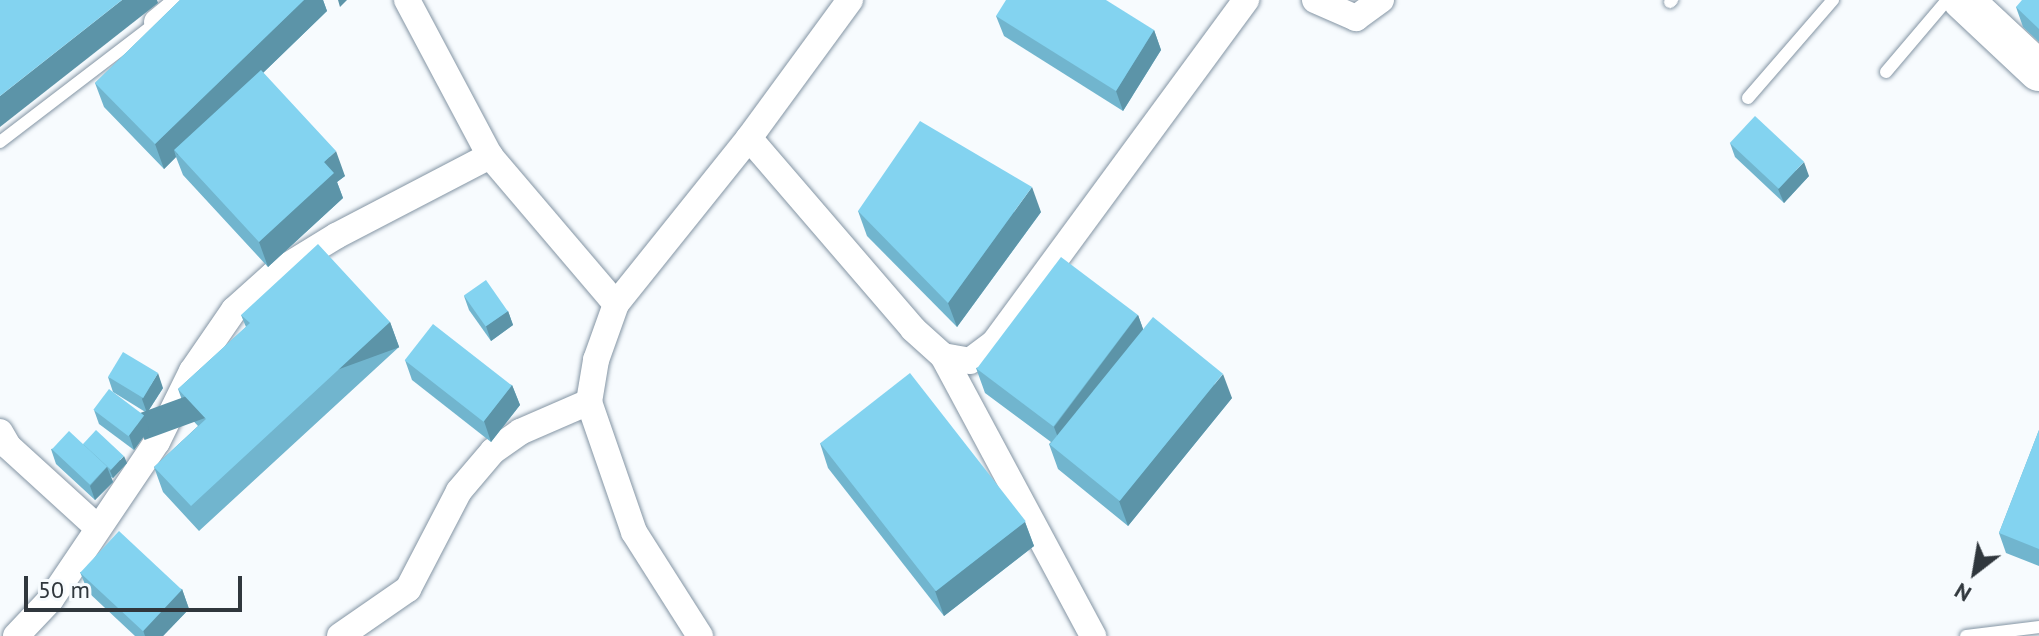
<!DOCTYPE html>
<style>
body{margin:0}
#map{position:relative;width:2039px;height:636px;overflow:hidden;background:#f7fbfe;font-family:"PT Sans",sans-serif}
div>[style]{position:absolute}
[style*='--x']{left:calc(var(--x)*1px);top:calc(var(--y)*1px);width:calc(var(--w)*1px);rotate:calc(var(--a)*1deg)}
.roads{filter:drop-shadow(0 0 2px #8495a4) drop-shadow(0 0 2px #8495a4)}
.service>*{height:12px;margin:-6px;padding:0 6px;transform-origin:6px;border-radius:6px;background:#fff}
.minor>*{height:26px;margin:-13px;padding:0 13px;transform-origin:13px;border-radius:13px;background:#fff}
.primary>*{height:40px;margin:-20px;padding:0 20px;transform-origin:20px;border-radius:20px;background:#fff}
.wall>*{inset:0;background:#71b5ce}
.shaded-wall>*{inset:0;background:#5c94a8;transform-origin:0 0}
.building>*{inset:0;background:#83d3f0;transform-origin:0 0}
span{translate:-50% -50%;white-space:nowrap;text-align:center;line-height:1.15;-webkit-text-stroke:6px #f7fbfe;paint-order:stroke}
.north{position:absolute;left:1935px;top:532px;width:80px;height:80px;-webkit-text-stroke:6px #f7fbfe;paint-order:stroke;rotate:211deg;font-size:22px;font-weight:700;line-height:32px;text-align:center;color:#30373d}
.north::after{content:'';display:block;margin:auto;width:28px;height:36px;background:#30373d;clip-path:polygon(50% 0,100% 100%,50% 72%,0 100%)}
.scale{position:absolute;left:24px;top:576px;width:218px;height:36px;box-sizing:border-box;border:4px solid #30373d;border-top:0;padding-left:10px;font-size:24px;line-height:28px;white-space:nowrap;color:#30373d;-webkit-text-stroke:6px #f7fbfe;paint-order:stroke}
</style>
<div id="map">
<div class="roads">
<div class="service">
<div style="--x:1670;--y:2;--w:3;--a:-45"></div>
<div style="--x:1886;--y:72;--w:94;--a:-49.7"></div>
<div style="--x:1748;--y:98;--w:130;--a:-49.1"></div>
<div style="--x:0;--y:142;--w:198;--a:-37.4"></div>
<div style="--x:1966;--y:636;--w:74;--a:-7"></div>
</div>
<div class="minor">
<div style="--x:407;--y:0;--w:177;--a:62"></div>
<div style="--x:490;--y:156;--w:194;--a:49.6"></div>
<div style="--x:1315;--y:0;--w:45;--a:23.7"></div>
<div style="--x:1356;--y:18;--w:31;--a:-36"></div>
<div style="--x:157;--y:22;--w:35;--a:-39"></div>
<div style="--x:749;--y:138;--w:252;--a:49.3"></div>
<div style="--x:913;--y:329;--w:40;--a:42"></div>
<div style="--x:943;--y:356;--w:27;--a:10"></div>
<div style="--x:970;--y:361;--w:30;--a:-37"></div>
<div style="--x:994;--y:343;--w:426;--a:-53.7"></div>
<div style="--x:943;--y:356;--w:318;--a:61.8"></div>
<div style="--x:0;--y:432;--w:16;--a:60"></div>
<div style="--x:8;--y:446;--w:120;--a:42.3"></div>
<div style="--x:16;--y:636;--w:51;--a:-46.6"></div>
<div style="--x:51;--y:599;--w:189;--a:-56"></div>
<div style="--x:157;--y:442;--w:79;--a:-63.8"></div>
<div style="--x:192;--y:371;--w:74;--a:-55.5"></div>
<div style="--x:234;--y:310;--w:54;--a:-42"></div>
<div style="--x:274;--y:274;--w:73;--a:-31.5"></div>
<div style="--x:336;--y:236;--w:174;--a:-27.5"></div>
<div style="--x:340;--y:636;--w:83;--a:-34.7"></div>
<div style="--x:408;--y:589;--w:110;--a:-62.5"></div>
<div style="--x:459;--y:491;--w:52;--a:-49.6"></div>
<div style="--x:493;--y:451;--w:33;--a:-35"></div>
<div style="--x:520;--y:432;--w:75;--a:-23.5"></div>
<div style="--x:700;--y:636;--w:123;--a:-122.4"></div>
<div style="--x:634;--y:532;--w:138;--a:-109.1"></div>
<div style="--x:589;--y:402;--w:43;--a:-80.5"></div>
<div style="--x:596;--y:360;--w:59;--a:-70.3"></div>
<div style="--x:616;--y:304;--w:213;--a:-51.3"></div>
<div style="--x:749;--y:138;--w:171;--a:-53.8"></div>
</div>
<div class="primary">
<div style="--x:1963;--y:0;--w:104;--a:43.1"></div>
</div>
</div>
<div class="wall">
<div style="clip-path:polygon(180px 0,323px 0,327px 11px,263px 73px,345px 176px,337px 182px,343px 198px,268px 267px,183px 175px,176px 157px,164px 169px,104px 107px,95px 83px)"></div>
<div style="clip-path:polygon(2039px 0,2039px 42px,2023px 27px,2016px 7px)"></div>
<div style="clip-path:polygon(996px 16px,1154px 30px,1161px 50px,1123px 111px,1004px 36px)"></div>
<div style="clip-path:polygon(1730px 143px,1809px 176px,1784px 203px,1735px 157px)"></div>
<div style="clip-path:polygon(858px 211px,1041px 212px,957px 327px,867px 236px)"></div>
<div style="clip-path:polygon(464px 296px,508px 311px,513px 325px,491px 341px,469px 310px)"></div>
<div style="clip-path:polygon(241px 315px,390px 322px,399px 347px,199px 531px,163px 492px,154px 467px,198px 426px,187px 414px,178px 389px,246px 327px)"></div>
<div style="clip-path:polygon(1138px 315px,1143px 329px,1232px 398px,1128px 526px,1058px 469px,1049px 444px,1051px 442px,985px 393px,976px 368px)"></div>
<div style="clip-path:polygon(405px 360px,512px 385px,520px 405px,491px 442px,412px 380px)"></div>
<div style="clip-path:polygon(108px 377px,163px 388px,147px 413px,113px 392px)"></div>
<div style="clip-path:polygon(94px 410px,149px 429px,134px 450px,99px 424px)"></div>
<div style="clip-path:polygon(2039px 430px,2039px 566px,2006px 553px,1999px 533px)"></div>
<div style="clip-path:polygon(820px 443px,1025px 522px,1034px 546px,944px 616px,828px 468px)"></div>
<div style="clip-path:polygon(83px 444px,127px 463px,113px 478px,111px 477px,113px 482px,95px 500px,56px 464px,51px 449px)"></div>
<div style="clip-path:polygon(80px 572px,182px 589px,189px 609px,163px 636px,135px 636px,88px 592px)"></div>
</div>
<div class="shaded-wall">
<div style="clip-path:polygon(122px 0,157px 0,158px 3px,0 127px,0 96px)"></div>
<div style="clip-path:polygon(304px 0,323px 0,327px 11px,178px 155px,174px 150px,176px 157px,164px 169px,155px 144px)"></div>
<div style="clip-path:polygon(338px 0,347px 0,340px 7px)"></div>
<div style="clip-path:polygon(1154px 30px,1161px 50px,1123px 111px,1116px 91px)"></div>
<div style="clip-path:polygon(336px 151px,345px 176px,337px 182px,343px 198px,268px 267px,259px 242px,324px 162px)"></div>
<div style="clip-path:polygon(1804px 162px,1809px 176px,1784px 203px,1778px 189px)"></div>
<div style="clip-path:polygon(1032px 187px,1041px 212px,957px 327px,948px 303px)"></div>
<div style="clip-path:polygon(508px 311px,513px 325px,491px 341px,486px 326px)"></div>
<div style="clip-path:polygon(1138px 315px,1147px 340px,1063px 451px,1054px 427px)"></div>
<div style="left:390px;top:322px;width:27px;height:271px;rotate:70deg"></div>
<div style="clip-path:polygon(158px 373px,163px 388px,147px 413px,142px 399px)"></div>
<div style="clip-path:polygon(1223px 374px,1232px 398px,1128px 526px,1119px 501px)"></div>
<div style="clip-path:polygon(512px 385px,520px 405px,491px 442px,484px 421px)"></div>
<div style="clip-path:polygon(144px 415px,149px 429px,134px 450px,129px 435px)"></div>
<div style="clip-path:polygon(124px 456px,127px 463px,113px 478px,110px 471px)"></div>
<div style="clip-path:polygon(107px 467px,113px 482px,95px 500px,90px 486px)"></div>
<div style="clip-path:polygon(1025px 522px,1034px 546px,944px 616px,935px 591px)"></div>
<div style="clip-path:polygon(182px 589px,189px 609px,163px 636px,145px 636px,143px 630px)"></div>
</div>
<div class="building">
<div style="clip-path:polygon(0 0,122px 0,0 96px)"></div>
<div style="clip-path:polygon(180px 0,304px 0,155px 144px,95px 83px)"></div>
<div style="clip-path:polygon(1006px 0,1106px 0,1154px 30px,1116px 91px,996px 16px)"></div>
<div style="clip-path:polygon(2022px 0,2039px 0,2039px 29px,2016px 7px)"></div>
<div style="clip-path:polygon(261px 70px,336px 151px,324px 162px,334px 173px,259px 242px,174px 150px)"></div>
<div style="left:1755px;top:116px;width:67px;height:37px;rotate:43deg"></div>
<div style="clip-path:polygon(920px 121px,1032px 187px,948px 303px,858px 211px)"></div>
<div style="clip-path:polygon(318px 244px,390px 322px,191px 506px,154px 467px,206px 419px,178px 389px,250px 323px,241px 315px)"></div>
<div style="left:1061px;top:257px;width:96px;height:140px;rotate:37deg"></div>
<div style="left:486px;top:280px;width:38px;height:27px;rotate:55deg"></div>
<div style="left:1153px;top:317px;width:90px;height:164px;rotate:39deg"></div>
<div style="left:433px;top:324px;width:100px;height:46px;rotate:38deg"></div>
<div style="left:123px;top:352px;width:41px;height:29px;rotate:31deg"></div>
<div style="left:910px;top:373px;width:188px;height:114px;rotate:52deg"></div>
<div style="left:109px;top:389px;width:44px;height:26px;rotate:37deg"></div>
<div style="left:96px;top:430px;width:38px;height:19px;rotate:43deg"></div>
<div style="clip-path:polygon(2039px 430px,2039px 549px,1999px 533px)"></div>
<div style="left:69px;top:431px;width:52px;height:25px;rotate:43deg"></div>
<div style="left:119px;top:531px;width:86px;height:57px;rotate:43deg"></div>
</div>
<div class="north">N</div>
<div class="scale">50 m</div>
</div>
